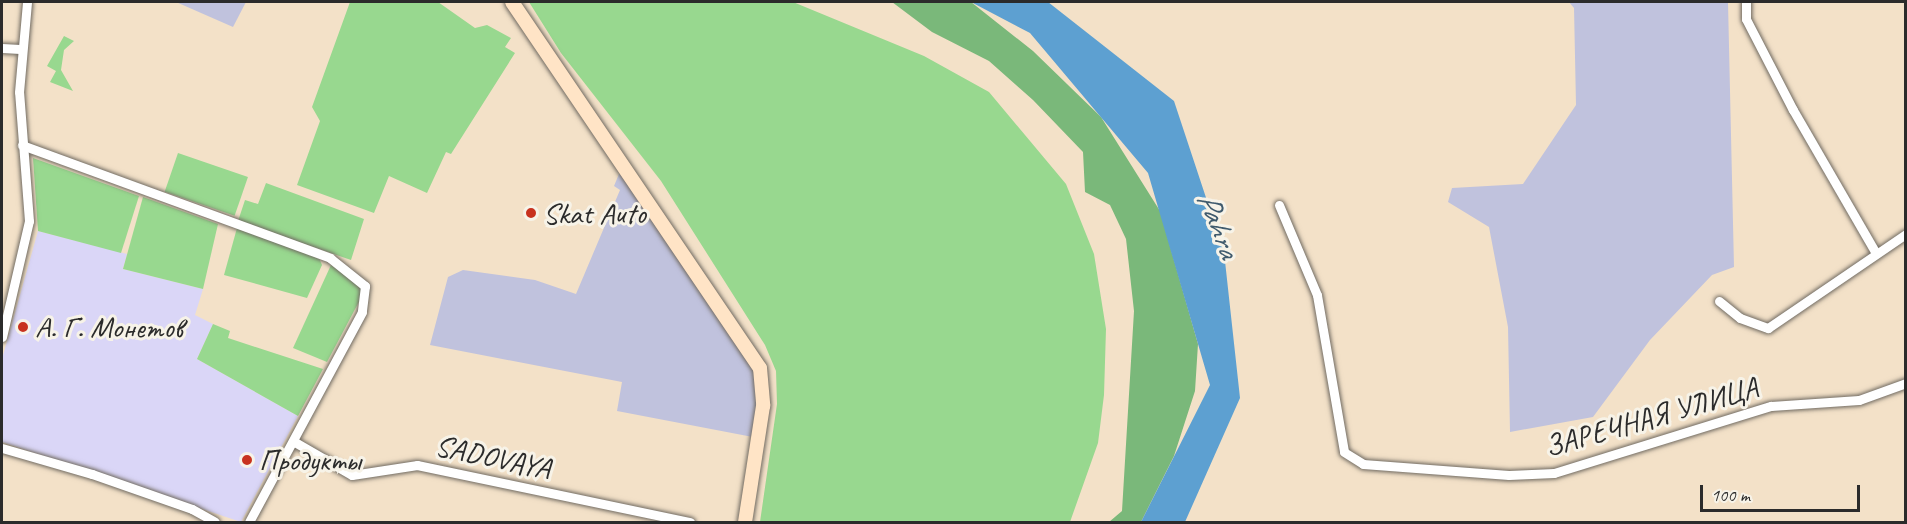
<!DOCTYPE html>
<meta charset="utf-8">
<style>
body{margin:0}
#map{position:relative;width:1907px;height:524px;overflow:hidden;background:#f3e1c8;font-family:Caveat,sans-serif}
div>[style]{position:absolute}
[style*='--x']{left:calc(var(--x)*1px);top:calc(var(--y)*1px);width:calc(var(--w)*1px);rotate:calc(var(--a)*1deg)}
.built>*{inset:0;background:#dad6f7}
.industrial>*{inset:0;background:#c0c2dd}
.green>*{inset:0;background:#98d88f;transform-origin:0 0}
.forest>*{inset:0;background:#7ab87a}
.water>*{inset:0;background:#5da0d1}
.roads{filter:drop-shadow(0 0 2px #716b62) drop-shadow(0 0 2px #716b62)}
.street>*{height:9px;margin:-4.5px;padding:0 4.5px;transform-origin:4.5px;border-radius:4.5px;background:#fff}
.secondary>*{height:14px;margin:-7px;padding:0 7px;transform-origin:7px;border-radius:7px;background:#ffe4c6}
.dots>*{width:16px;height:16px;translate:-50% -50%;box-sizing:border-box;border:3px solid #f7f3e8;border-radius:50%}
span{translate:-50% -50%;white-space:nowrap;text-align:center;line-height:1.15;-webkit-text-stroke:6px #f7f3e8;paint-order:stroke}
.poi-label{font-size:30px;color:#2b2b2b}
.left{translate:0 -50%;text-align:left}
.street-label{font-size:30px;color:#2b2b2b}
.water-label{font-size:32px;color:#3f5a6d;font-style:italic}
.frame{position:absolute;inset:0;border:3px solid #2b2b2b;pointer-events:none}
.scale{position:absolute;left:1700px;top:485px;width:160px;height:27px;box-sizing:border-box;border:3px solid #2b2b2b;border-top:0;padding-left:8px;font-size:18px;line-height:21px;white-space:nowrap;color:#2b2b2b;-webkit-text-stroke:4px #f7f3e8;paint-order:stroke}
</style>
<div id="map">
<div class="built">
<div style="clip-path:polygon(38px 231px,127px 254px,123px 269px,203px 289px,195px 315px,213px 324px,197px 359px,298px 416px,241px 522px,2px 442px,2px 359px)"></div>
</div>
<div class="industrial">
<div style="clip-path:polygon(176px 2px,246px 2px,233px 27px)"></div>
<div style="clip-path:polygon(1569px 2px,1728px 2px,1734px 267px,1712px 275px,1650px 340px,1593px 417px,1510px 432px,1508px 327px,1489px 227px,1448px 202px,1452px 188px,1523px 184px,1576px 105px,1574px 8px)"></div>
<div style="clip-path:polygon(619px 174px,629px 178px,760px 368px,758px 438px,617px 411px,622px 382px,430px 345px,448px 277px,463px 270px,535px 280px,576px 294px,620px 190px,614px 186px)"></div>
</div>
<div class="green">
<div style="clip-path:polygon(350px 2px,438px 2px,475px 28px,487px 25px,511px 38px,505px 47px,515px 53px,451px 154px,446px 152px,427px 193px,389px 176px,374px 213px,297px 185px,320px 121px,312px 107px)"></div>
<div style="clip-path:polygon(529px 2px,793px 2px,924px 56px,989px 92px,1066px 184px,1094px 254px,1106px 329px,1104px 395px,1098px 443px,1070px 522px,760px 522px,777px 404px,776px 371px,765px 345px,661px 181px,561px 53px)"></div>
<div style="clip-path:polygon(64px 36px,74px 41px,64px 50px,61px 70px,73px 91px,50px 82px,56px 71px,47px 66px)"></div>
<div style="left:178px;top:153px;width:74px;height:41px;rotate:19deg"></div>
<div style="clip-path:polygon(33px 158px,139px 196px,121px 253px,38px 231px)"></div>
<div style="clip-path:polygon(266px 183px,364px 219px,351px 260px,238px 221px,245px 200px,258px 204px)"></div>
<div style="clip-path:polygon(143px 197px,218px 224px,203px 289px,123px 269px)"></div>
<div style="clip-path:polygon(237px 228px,319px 258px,322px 265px,307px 298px,224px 275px)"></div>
<div style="clip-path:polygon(331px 265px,361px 287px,362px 296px,327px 362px,293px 348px)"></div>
<div style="clip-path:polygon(213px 324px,230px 331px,228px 338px,323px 369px,298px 416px,197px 359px)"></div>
</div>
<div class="forest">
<div style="clip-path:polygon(892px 2px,971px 2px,1033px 51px,1101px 117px,1160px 211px,1198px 344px,1195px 391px,1174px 456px,1141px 522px,1109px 522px,1122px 511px,1134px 311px,1126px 239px,1110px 205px,1085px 192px,1083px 152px,1033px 100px,989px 61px,932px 32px)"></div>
</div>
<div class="water">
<div style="clip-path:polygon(971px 2px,1048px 2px,1174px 101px,1224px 252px,1240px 398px,1185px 522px,1141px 522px,1210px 385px,1148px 173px,1030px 33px)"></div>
</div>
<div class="roads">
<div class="street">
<div style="--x:1746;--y:2;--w:17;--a:90"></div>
<div style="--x:1746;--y:19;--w:102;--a:62.7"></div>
<div style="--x:1793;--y:110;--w:165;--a:59.9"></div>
<div style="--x:2;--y:48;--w:18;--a:3"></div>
<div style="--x:22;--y:145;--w:328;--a:20.1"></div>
<div style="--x:330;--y:258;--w:45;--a:38.7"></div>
<div style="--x:365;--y:286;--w:26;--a:97"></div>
<div style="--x:362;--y:312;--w:238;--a:118.3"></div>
<div style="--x:1279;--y:205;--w:98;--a:67.1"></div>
<div style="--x:1317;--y:295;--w:159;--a:80.2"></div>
<div style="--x:1344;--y:452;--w:22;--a:32"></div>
<div style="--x:1363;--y:464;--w:146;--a:4.3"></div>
<div style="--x:1509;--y:475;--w:45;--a:-2.5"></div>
<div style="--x:1554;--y:473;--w:227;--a:-17.2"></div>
<div style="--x:1771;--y:406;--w:88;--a:-3.9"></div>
<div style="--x:1859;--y:400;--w:50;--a:-19.9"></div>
<div style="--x:1719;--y:301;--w:27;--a:39"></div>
<div style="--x:1740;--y:318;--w:30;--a:20"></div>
<div style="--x:1768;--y:328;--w:167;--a:-34.3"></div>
<div style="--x:2;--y:337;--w:119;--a:-76.9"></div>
<div style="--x:29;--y:221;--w:129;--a:-94.4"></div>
<div style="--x:19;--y:92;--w:90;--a:-84.9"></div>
<div style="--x:293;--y:441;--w:68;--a:30"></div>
<div style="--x:352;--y:475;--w:66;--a:-8.7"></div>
<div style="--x:417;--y:465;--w:279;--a:11.8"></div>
<div style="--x:2;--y:448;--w:94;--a:16.1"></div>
<div style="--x:92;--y:474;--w:106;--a:19.3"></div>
<div style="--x:192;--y:509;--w:26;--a:29"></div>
</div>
<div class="secondary">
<div style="--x:512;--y:2;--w:442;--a:55.9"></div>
<div style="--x:760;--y:368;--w:38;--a:85"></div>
<div style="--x:763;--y:406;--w:117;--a:98.8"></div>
</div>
</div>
<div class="dots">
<div style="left:531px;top:213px;background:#c8321e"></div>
<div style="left:23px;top:327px;background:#c8321e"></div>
<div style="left:247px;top:460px;background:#c8321e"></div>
</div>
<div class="poi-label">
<span class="left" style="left:543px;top:213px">Skat Auto</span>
<span class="left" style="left:35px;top:327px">А. Г. Монетов</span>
<span class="left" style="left:259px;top:460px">Продукты</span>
</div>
<div class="street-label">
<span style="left:1651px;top:417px;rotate:-16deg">ЗАРЕЧНАЯ УЛИЦА</span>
<span style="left:493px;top:457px;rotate:12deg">SADOVAYA</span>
</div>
<div class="water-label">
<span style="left:1218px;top:225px;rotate:69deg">Pahra</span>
</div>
<div class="frame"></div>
<div class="scale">100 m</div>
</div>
